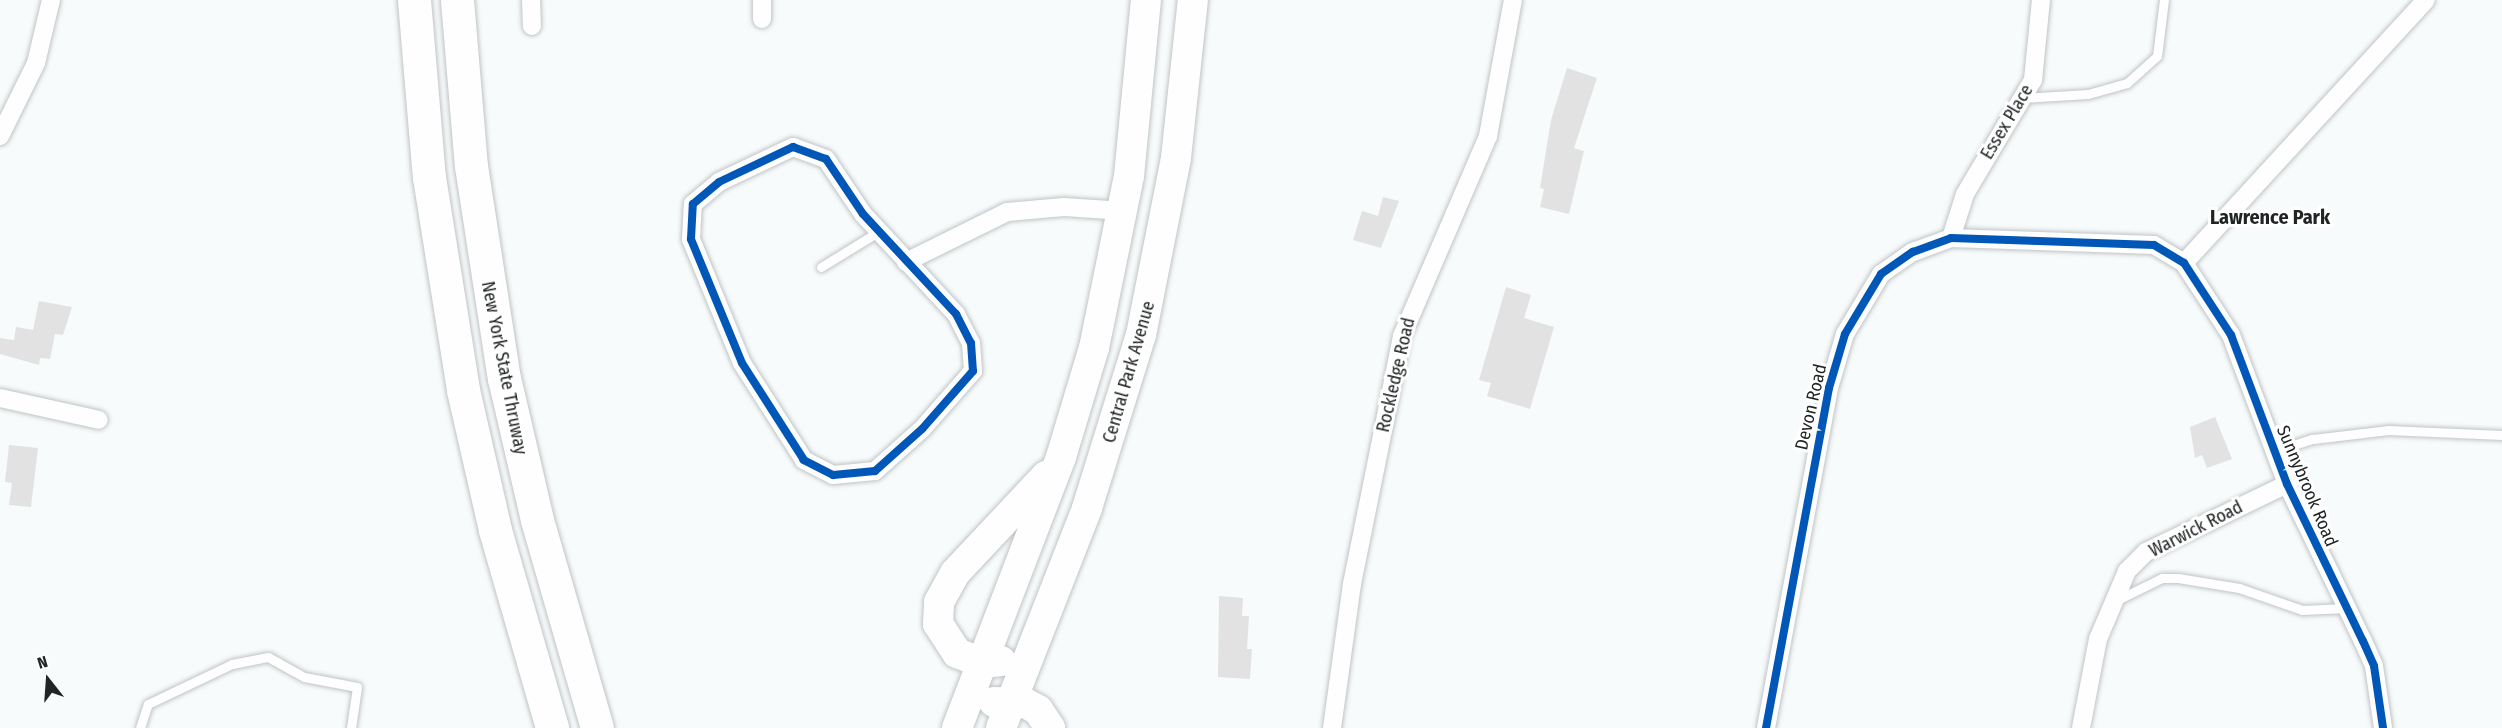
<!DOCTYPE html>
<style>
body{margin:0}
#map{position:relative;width:2502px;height:728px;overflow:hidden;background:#f7fbfc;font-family:"Fira Sans Condensed",sans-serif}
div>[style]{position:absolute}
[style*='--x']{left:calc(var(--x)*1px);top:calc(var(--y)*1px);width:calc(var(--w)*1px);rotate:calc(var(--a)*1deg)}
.building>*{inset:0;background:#e2e2e3}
.roads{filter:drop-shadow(0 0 2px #c1c4c5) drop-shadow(0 0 2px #c1c4c5)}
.service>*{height:9px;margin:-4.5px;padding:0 4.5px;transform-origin:4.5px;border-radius:4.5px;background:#fefeff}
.minor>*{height:18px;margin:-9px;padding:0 9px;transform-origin:9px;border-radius:9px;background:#fefeff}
.primary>*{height:30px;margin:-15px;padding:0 15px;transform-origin:15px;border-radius:15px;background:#fefeff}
.motorway>*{height:33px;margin:-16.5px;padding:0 16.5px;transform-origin:16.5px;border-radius:16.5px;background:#fefeff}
.cycleway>*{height:8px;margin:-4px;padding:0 4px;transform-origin:4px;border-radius:4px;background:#0057b8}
span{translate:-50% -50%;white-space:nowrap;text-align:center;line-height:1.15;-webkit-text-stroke:6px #fff;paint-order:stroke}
.street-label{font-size:18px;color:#212424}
.neighbourhood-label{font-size:20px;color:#212424;font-weight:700}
.north{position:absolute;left:18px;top:650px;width:60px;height:60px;-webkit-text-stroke:4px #fff;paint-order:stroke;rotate:343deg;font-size:16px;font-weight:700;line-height:24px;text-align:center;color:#212424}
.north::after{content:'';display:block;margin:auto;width:21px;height:27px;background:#212424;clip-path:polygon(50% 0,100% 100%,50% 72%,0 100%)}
</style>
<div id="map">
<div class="building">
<div style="clip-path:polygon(1567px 68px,1597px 78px,1574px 148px,1584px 151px,1569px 214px,1540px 207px,1544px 189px,1540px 188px,1551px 120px)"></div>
<div style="clip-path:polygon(1383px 197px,1399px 201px,1381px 248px,1353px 240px,1362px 211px,1378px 216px)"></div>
<div style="clip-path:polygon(1506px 287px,1531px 295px,1524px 318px,1554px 327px,1530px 409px,1487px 396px,1491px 383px,1479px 380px)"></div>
<div style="clip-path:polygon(39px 301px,72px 307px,63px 335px,55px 334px,50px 359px,40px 358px,39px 365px,0 354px,0 338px,14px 340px,16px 327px,33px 330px)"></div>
<div style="clip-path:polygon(2215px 417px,2232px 459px,2207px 468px,2202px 455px,2195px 458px,2190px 427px)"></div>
<div style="clip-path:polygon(9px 445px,38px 448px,31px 507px,9px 505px,12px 483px,5px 482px)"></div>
<div style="clip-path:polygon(1219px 596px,1243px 598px,1242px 616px,1249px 616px,1247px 649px,1252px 649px,1250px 679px,1218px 677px)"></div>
</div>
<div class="roads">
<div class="service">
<div style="--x:2022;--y:98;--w:66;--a:-3.5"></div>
<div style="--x:2088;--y:94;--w:41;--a:-15.8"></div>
<div style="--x:2127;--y:83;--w:40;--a:-42"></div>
<div style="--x:2157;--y:56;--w:56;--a:-82.9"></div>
<div style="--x:821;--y:267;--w:67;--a:-31.6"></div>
<div style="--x:2275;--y:451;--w:40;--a:-18"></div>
<div style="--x:2313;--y:439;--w:76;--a:-6.8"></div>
<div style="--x:2388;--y:430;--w:114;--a:2.5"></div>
<div style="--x:2113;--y:602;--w:55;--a:-26.1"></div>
<div style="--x:2162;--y:578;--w:16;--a:0"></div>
<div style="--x:2178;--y:578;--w:62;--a:9.3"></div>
<div style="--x:2239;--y:588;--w:67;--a:19.2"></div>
<div style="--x:2302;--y:610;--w:45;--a:-2.5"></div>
<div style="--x:140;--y:728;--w:25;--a:-72"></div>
<div style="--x:148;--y:704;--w:93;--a:-25.5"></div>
<div style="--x:232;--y:664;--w:37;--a:-11"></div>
<div style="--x:268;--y:657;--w:41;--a:29.1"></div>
<div style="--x:304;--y:677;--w:54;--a:10.7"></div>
<div style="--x:357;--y:687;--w:41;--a:98.3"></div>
</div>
<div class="minor">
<div style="--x:531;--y:0;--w:26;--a:88"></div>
<div style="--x:762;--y:19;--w:19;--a:-90"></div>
<div style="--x:0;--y:136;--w:81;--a:-63.7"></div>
<div style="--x:36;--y:63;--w:65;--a:-76.6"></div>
<div style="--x:793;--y:147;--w:35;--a:20"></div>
<div style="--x:826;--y:159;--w:66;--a:56.1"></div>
<div style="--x:863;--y:214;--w:137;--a:47.1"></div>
<div style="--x:956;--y:314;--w:33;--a:63"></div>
<div style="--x:971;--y:343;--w:28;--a:86"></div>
<div style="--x:973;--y:371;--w:77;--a:131.3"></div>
<div style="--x:922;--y:429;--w:63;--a:138.2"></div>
<div style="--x:875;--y:471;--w:42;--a:174.6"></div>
<div style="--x:833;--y:475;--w:33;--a:-153"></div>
<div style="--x:804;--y:460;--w:115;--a:-122.6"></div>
<div style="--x:742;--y:363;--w:134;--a:-112.4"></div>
<div style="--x:691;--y:239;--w:35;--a:-87"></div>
<div style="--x:693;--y:204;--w:34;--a:-40"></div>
<div style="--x:719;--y:182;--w:82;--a:-25.3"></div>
<div style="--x:1951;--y:238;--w:46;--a:-72.3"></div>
<div style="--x:1965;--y:194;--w:133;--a:-59.2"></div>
<div style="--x:2033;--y:80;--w:80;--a:-84.3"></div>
<div style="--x:906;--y:262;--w:113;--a:-26.3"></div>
<div style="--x:1007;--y:212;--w:57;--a:-5"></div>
<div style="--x:1064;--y:207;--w:60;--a:3.8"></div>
<div style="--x:2184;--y:263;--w:357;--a:-47.4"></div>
<div style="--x:0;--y:398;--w:101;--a:12.5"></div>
<div style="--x:1332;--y:728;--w:145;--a:-82.1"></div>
<div style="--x:1352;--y:584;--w:253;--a:-78.6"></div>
<div style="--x:1402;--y:336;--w:218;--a:-66.7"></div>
<div style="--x:1488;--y:136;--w:138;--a:-79.6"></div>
<div style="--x:1766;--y:728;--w:346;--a:-79.5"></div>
<div style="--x:1829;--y:388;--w:56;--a:-73.5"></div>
<div style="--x:1845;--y:334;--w:70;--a:-59"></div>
<div style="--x:1881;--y:274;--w:39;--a:-35"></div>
<div style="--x:1913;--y:252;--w:40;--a:-20.2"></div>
<div style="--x:1951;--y:238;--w:203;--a:2"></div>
<div style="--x:2154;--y:245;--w:35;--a:31"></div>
<div style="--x:2184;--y:263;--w:86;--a:56.9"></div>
<div style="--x:2231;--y:335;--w:159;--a:69.4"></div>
<div style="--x:2287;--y:484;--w:174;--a:64.2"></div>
<div style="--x:2363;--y:641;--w:27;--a:66"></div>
<div style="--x:2374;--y:666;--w:63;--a:81.7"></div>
<div style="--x:2081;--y:728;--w:91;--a:-79.2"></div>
<div style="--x:2098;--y:639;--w:74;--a:-66.9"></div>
<div style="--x:2127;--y:571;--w:27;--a:-45"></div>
<div style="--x:2146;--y:552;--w:157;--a:-25.7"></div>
</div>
<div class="primary">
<div style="--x:1001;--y:661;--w:19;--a:174"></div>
<div style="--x:982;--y:663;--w:27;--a:-158"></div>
<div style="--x:957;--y:653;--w:35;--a:-123"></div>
<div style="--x:938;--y:624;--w:22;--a:-87"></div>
<div style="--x:939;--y:602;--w:33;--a:-61"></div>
<div style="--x:955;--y:573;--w:133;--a:-46.8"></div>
<div style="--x:994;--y:702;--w:31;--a:2"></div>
<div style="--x:1025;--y:703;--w:15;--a:28"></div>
<div style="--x:1038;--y:710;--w:22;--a:56"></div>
<div style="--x:957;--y:728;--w:290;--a:-69"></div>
<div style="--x:1061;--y:457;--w:114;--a:-73.2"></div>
<div style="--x:1094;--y:348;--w:176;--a:-78.5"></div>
<div style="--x:1129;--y:176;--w:177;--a:-84.5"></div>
<div style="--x:1001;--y:728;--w:236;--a:-68.6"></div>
<div style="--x:1087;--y:508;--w:181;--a:-72.7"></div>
<div style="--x:1141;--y:335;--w:180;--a:-78.8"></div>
<div style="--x:1176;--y:158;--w:159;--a:-83.9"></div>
</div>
<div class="motorway">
<div style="--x:414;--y:0;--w:178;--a:85.2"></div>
<div style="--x:429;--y:177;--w:216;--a:80.9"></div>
<div style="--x:463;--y:390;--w:144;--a:77.1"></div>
<div style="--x:495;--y:530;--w:206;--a:73.9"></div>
<div style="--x:457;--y:0;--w:167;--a:85.2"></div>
<div style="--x:471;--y:166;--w:215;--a:81.2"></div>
<div style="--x:504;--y:378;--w:146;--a:76.9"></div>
<div style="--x:537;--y:520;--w:216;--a:73.9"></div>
</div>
</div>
<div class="cycleway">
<div style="--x:793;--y:147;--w:35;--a:20"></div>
<div style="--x:826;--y:159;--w:66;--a:56.1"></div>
<div style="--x:863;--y:214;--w:137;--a:47.1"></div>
<div style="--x:956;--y:314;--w:33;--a:63"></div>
<div style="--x:971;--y:343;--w:28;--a:86"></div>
<div style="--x:973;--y:371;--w:77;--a:131.3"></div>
<div style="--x:922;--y:429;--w:63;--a:138.2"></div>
<div style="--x:875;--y:471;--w:42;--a:174.6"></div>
<div style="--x:833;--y:475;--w:33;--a:-153"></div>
<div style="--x:804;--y:460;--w:115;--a:-122.6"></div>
<div style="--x:742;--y:363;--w:134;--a:-112.4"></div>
<div style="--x:691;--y:239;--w:35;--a:-87"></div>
<div style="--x:693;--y:204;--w:34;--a:-40"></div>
<div style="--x:719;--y:182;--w:82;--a:-25.3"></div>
<div style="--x:1766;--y:728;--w:346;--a:-79.5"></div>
<div style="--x:1829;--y:388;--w:56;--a:-73.5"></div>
<div style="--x:1845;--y:334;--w:70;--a:-59"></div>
<div style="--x:1881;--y:274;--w:39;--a:-35"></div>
<div style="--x:1913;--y:252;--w:40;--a:-20.2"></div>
<div style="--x:1951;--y:238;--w:203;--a:2"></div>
<div style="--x:2154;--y:245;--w:35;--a:31"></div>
<div style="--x:2184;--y:263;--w:86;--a:56.9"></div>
<div style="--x:2231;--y:335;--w:159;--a:69.4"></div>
<div style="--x:2287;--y:484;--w:174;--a:64.2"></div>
<div style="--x:2363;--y:641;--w:27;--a:66"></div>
<div style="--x:2374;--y:666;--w:63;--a:81.7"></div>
</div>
<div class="street-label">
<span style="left:2007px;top:122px;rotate:-59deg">Essex Place</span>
<span style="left:504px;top:368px;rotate:79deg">New York State Thruway</span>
<span style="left:1129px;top:372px;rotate:-74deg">Central Park Avenue</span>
<span style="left:1396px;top:375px;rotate:-77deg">Rockledge Road</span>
<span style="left:1811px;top:407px;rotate:-77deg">Devon Road</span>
<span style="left:2307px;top:486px;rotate:67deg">Sunnybrook Road</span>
<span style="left:2196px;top:529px;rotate:-27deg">Warwick Road</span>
</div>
<div class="neighbourhood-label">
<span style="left:2270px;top:217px">Lawrence Park</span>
</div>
<div class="north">N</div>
</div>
